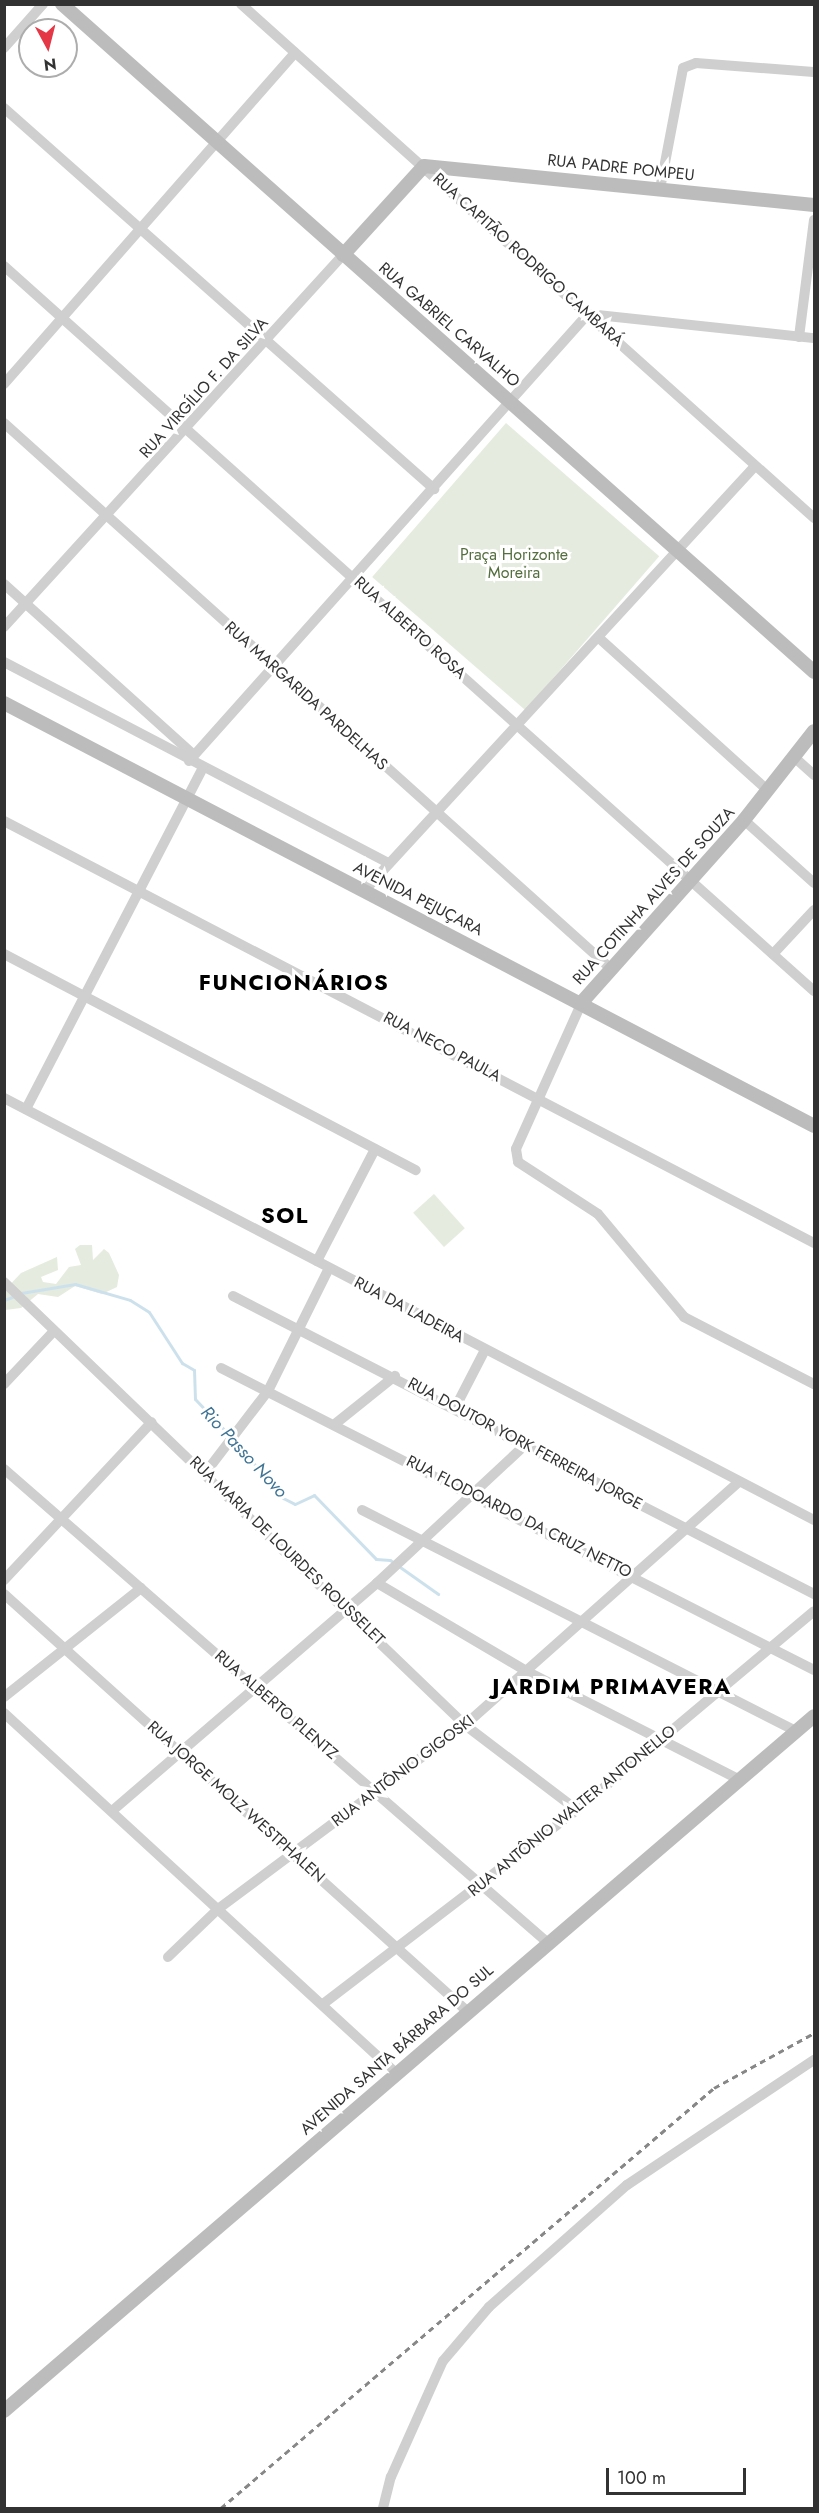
<!DOCTYPE html>
<meta charset="utf-8">
<style>
body{margin:0}
#map{position:relative;width:819px;height:2513px;overflow:hidden;background:#fff;font-family:Jost,sans-serif}
div>[style]{position:absolute}
[style*='--x']{left:calc(var(--x)*1px);top:calc(var(--y)*1px);width:calc(var(--w)*1px);rotate:calc(var(--a)*1deg)}
.green>*{inset:0;background:#e5ebde;transform-origin:0 0}
.stream>*{height:3px;margin:-1.5px;padding:0 1.5px;transform-origin:1.5px;border-radius:1.5px;background:#cde1ed}
.street>*{height:10px;margin:-5px;padding:0 5px;transform-origin:5px;border-radius:5px;background:#cfcfcf}
.secondary>*{height:14px;margin:-7px;padding:0 7px;transform-origin:7px;border-radius:7px;background:#bcbcbc}
.rail>*{height:3px;margin-top:-1.5px;transform-origin:0;background:repeating-linear-gradient(90deg,#878787 0 6px,transparent 0 10.5px)}
span{translate:-50% -50%;white-space:nowrap;text-align:center;line-height:1.15;-webkit-text-stroke:6px #fff;paint-order:stroke}
.street-label{font-size:16px;color:#323232}
.park-label{font-size:16px;color:#556e3e}
.water-label{font-size:18px;color:#3f7495;font-style:italic}
.district-label{font-size:22px;color:#000;font-weight:700;letter-spacing:1.5px}
.frame{position:absolute;inset:0;border:6px solid #323232;pointer-events:none}
.north{position:absolute;left:18px;top:18px;width:60px;height:60px;box-sizing:border-box;background:#fff;border:2px solid #adadad;border-radius:50%;rotate:173deg;font-size:16px;font-weight:700;line-height:24px;text-align:center;color:#323232}
.north::after{content:'';display:block;margin:auto;width:21px;height:27px;background:#e43846;clip-path:polygon(50% 0,100% 100%,50% 72%,0 100%)}
.scale{position:absolute;left:606px;top:2468px;width:140px;height:27px;box-sizing:border-box;border:3px solid #323232;border-top:0;padding-left:8px;font-size:18px;line-height:21px;white-space:nowrap;color:#323232;-webkit-text-stroke:4px #fff;paint-order:stroke}
</style>
<div id="map">
<div class="green">
<div style="left:506px;top:423px;width:203px;height:204px;rotate:41deg"></div>
<div style="left:434px;top:1194px;width:46px;height:28px;rotate:48deg"></div>
<div style="clip-path:polygon(80px 1245px,92px 1245px,93px 1260px,104px 1249px,109px 1253px,119px 1275px,117px 1287px,102px 1294px,75px 1286px,58px 1297px,38px 1294px,21px 1308px,5px 1310px,4px 1291px,21px 1273px,57px 1257px,58px 1270px,41px 1277px,43px 1282px,56px 1284px,69px 1267px,81px 1265px,75px 1249px)"></div>
</div>
<div class="stream">
<div style="--x:21;--y:1293;--w:55;--a:-9.5"></div>
<div style="--x:75;--y:1284;--w:57;--a:16.2"></div>
<div style="--x:130;--y:1300;--w:22;--a:32"></div>
<div style="--x:149;--y:1312;--w:61;--a:57.1"></div>
<div style="--x:182;--y:1363;--w:14;--a:30"></div>
<div style="--x:194;--y:1370;--w:29;--a:88"></div>
<div style="--x:195;--y:1399;--w:50;--a:46.6"></div>
<div style="--x:4;--y:1300;--w:12;--a:-20"></div>
<div style="--x:234;--y:1440;--w:76;--a:49.8"></div>
<div style="--x:283;--y:1498;--w:13;--a:27"></div>
<div style="--x:295;--y:1504;--w:21;--a:-25"></div>
<div style="--x:314;--y:1495;--w:89;--a:45.9"></div>
<div style="--x:376;--y:1559;--w:14;--a:4"></div>
<div style="--x:390;--y:1560;--w:59;--a:35.3"></div>
</div>
<div class="street">
<div style="--x:241;--y:4;--w:770;--a:41.89"></div>
<div style="--x:4;--y:48;--w:59;--a:-48.4"></div>
<div style="--x:4;--y:108;--w:575;--a:41.54"></div>
<div style="--x:660;--y:189;--w:123;--a:-79.2"></div>
<div style="--x:683;--y:68;--w:14;--a:-21"></div>
<div style="--x:696;--y:63;--w:118;--a:4.4"></div>
<div style="--x:4;--y:266;--w:1087;--a:41.83"></div>
<div style="--x:799;--y:337;--w:118;--a:-82.7"></div>
<div style="--x:4;--y:384;--w:441;--a:-48.7"></div>
<div style="--x:4;--y:423;--w:814;--a:41.96"></div>
<div style="--x:4;--y:584;--w:254;--a:42"></div>
<div style="--x:4;--y:627;--w:503;--a:-47.66"></div>
<div style="--x:599;--y:638;--w:227;--a:42.1"></div>
<div style="--x:4;--y:662;--w:434;--a:27.6"></div>
<div style="--x:794;--y:757;--w:27;--a:42"></div>
<div style="--x:189;--y:761;--w:599;--a:-48.25"></div>
<div style="--x:588;--y:314;--w:227;--a:6.1"></div>
<div style="--x:744;--y:820;--w:94;--a:42"></div>
<div style="--x:4;--y:821;--w:913;--a:27.52"></div>
<div style="--x:365;--y:890;--w:576;--a:-47.39"></div>
<div style="--x:4;--y:954;--w:465;--a:27.7"></div>
<div style="--x:773;--y:954;--w:60;--a:-47"></div>
<div style="--x:582;--y:1002;--w:161;--a:114.2"></div>
<div style="--x:516;--y:1149;--w:13;--a:81"></div>
<div style="--x:518;--y:1162;--w:95;--a:33"></div>
<div style="--x:598;--y:1214;--w:134;--a:50.1"></div>
<div style="--x:684;--y:1317;--w:146;--a:27.3"></div>
<div style="--x:4;--y:1098;--w:913;--a:27.52"></div>
<div style="--x:26;--y:1109;--w:384;--a:-62.6"></div>
<div style="--x:317;--y:1261;--w:126;--a:-62.6"></div>
<div style="--x:4;--y:1282;--w:639;--a:43.86"></div>
<div style="--x:465;--y:1725;--w:141;--a:37.2"></div>
<div style="--x:233;--y:1296;--w:653;--a:27.15"></div>
<div style="--x:221;--y:1368;--w:665;--a:26.99"></div>
<div style="--x:4;--y:1384;--w:71;--a:-46.7"></div>
<div style="--x:455;--y:1408;--w:65;--a:-62.7"></div>
<div style="--x:335;--y:1424;--w:77;--a:-38.7"></div>
<div style="--x:4;--y:1469;--w:720;--a:41.06"></div>
<div style="--x:206;--y:1472;--w:102;--a:-52.6"></div>
<div style="--x:268;--y:1391;--w:137;--a:-63.6"></div>
<div style="--x:362;--y:1510;--w:488;--a:27"></div>
<div style="--x:4;--y:1580;--w:216;--a:-46.9"></div>
<div style="--x:377;--y:1583;--w:175;--a:30.5"></div>
<div style="--x:528;--y:1672;--w:238;--a:27"></div>
<div style="--x:4;--y:1594;--w:623;--a:42.01"></div>
<div style="--x:4;--y:1697;--w:175;--a:-38.5"></div>
<div style="--x:4;--y:1713;--w:534;--a:42.57"></div>
<div style="--x:112;--y:1811;--w:350;--a:-40.7"></div>
<div style="--x:377;--y:1583;--w:202;--a:-43"></div>
<div style="--x:168;--y:1957;--w:69;--a:-43.8"></div>
<div style="--x:218;--y:1909;--w:308;--a:-36.7"></div>
<div style="--x:465;--y:1725;--w:366;--a:-41.6"></div>
<div style="--x:323;--y:2004;--w:320;--a:-37.4"></div>
<div style="--x:577;--y:1810;--w:309;--a:-40"></div>
<div style="--x:383;--y:2508;--w:32;--a:-76"></div>
<div style="--x:391;--y:2477;--w:127;--a:-65.9"></div>
<div style="--x:443;--y:2361;--w:71;--a:-49.6"></div>
<div style="--x:489;--y:2307;--w:184;--a:-41.5"></div>
<div style="--x:627;--y:2185;--w:225;--a:-33.8"></div>
</div>
<div class="secondary">
<div style="--x:62;--y:4;--w:1006;--a:41.61"></div>
<div style="--x:343;--y:255;--w:120;--a:-47.7"></div>
<div style="--x:424;--y:166;--w:392;--a:5.7"></div>
<div style="--x:4;--y:703;--w:914;--a:27.57"></div>
<div style="--x:582;--y:1002;--w:244;--a:-48.3"></div>
<div style="--x:744;--y:820;--w:113;--a:-51.8"></div>
<div style="--x:4;--y:2411;--w:1067;--a:-40.63"></div>
</div>
<div class="rail">
<div style="--x:221;--y:2508;--w:648;--a:-40.43"></div>
<div style="--x:714;--y:2088;--w:114;--a:-28.8"></div>
</div>
<div class="street-label">
<span style="left:621px;top:168px;rotate:6deg">RUA PADRE POMPEU</span>
<span style="left:528px;top:260px;rotate:42deg">RUA CAPITÃO RODRIGO CAMBARÁ</span>
<span style="left:449px;top:325px;rotate:41deg">RUA GABRIEL CARVALHO</span>
<span style="left:204px;top:388px;rotate:-48deg">RUA VIRGÍLIO F. DA SILVA</span>
<span style="left:410px;top:628px;rotate:42deg">RUA ALBERTO ROSA</span>
<span style="left:306px;top:696px;rotate:42deg">RUA MARGARIDA PARDELHAS</span>
<span style="left:654px;top:896px;rotate:-48deg">RUA COTINHA ALVES DE SOUZA</span>
<span style="left:418px;top:899px;rotate:27deg">AVENIDA PEJUÇARA</span>
<span style="left:442px;top:1047px;rotate:28deg">RUA NECO PAULA</span>
<span style="left:409px;top:1310px;rotate:28deg">RUA DA LADEIRA</span>
<span style="left:525px;top:1444px;rotate:28deg">RUA DOUTOR YORK FERREIRA JORGE</span>
<span style="left:519px;top:1517px;rotate:27deg">RUA FLODOARDO DA CRUZ NETTO</span>
<span style="left:287px;top:1551px;rotate:44deg">RUA MARIA DE LOURDES ROUSSELET</span>
<span style="left:276px;top:1705px;rotate:41deg">RUA ALBERTO PLENTZ</span>
<span style="left:403px;top:1771px;rotate:-37deg">RUA ANTÔNIO GIGOSKI</span>
<span style="left:236px;top:1802px;rotate:42deg">RUA JORGE MOLZ WESTPHALEN</span>
<span style="left:572px;top:1811px;rotate:-39deg">RUA ANTÔNIO WALTER ANTONELLO</span>
<span style="left:397px;top:2050px;rotate:-41deg">AVENIDA SANTA BÁRBARA DO SUL</span>
</div>
<div class="park-label">
<span style="left:514px;top:564px">Praça Horizonte<br>Moreira</span>
</div>
<div class="water-label">
<span style="left:244px;top:1452px;rotate:47deg">Rio Passo Novo</span>
</div>
<div class="district-label">
<span style="left:294px;top:983px">FUNCIONÁRIOS</span>
<span style="left:285px;top:1216px">SOL</span>
<span style="left:612px;top:1687px">JARDIM PRIMAVERA</span>
</div>
<div class="frame"></div>
<div class="north">N</div>
<div class="scale">100 m</div>
</div>
